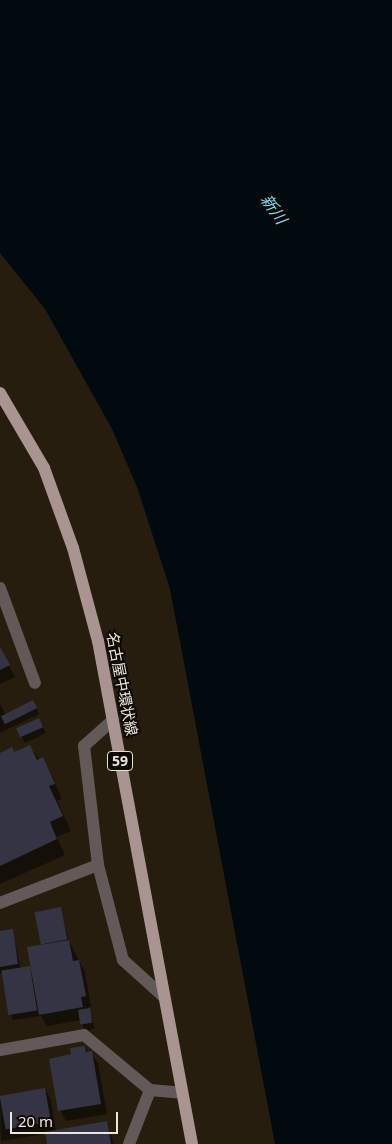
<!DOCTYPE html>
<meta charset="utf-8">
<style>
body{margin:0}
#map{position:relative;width:392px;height:1144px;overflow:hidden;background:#271d0e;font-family:"Noto Sans","Noto Sans JP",sans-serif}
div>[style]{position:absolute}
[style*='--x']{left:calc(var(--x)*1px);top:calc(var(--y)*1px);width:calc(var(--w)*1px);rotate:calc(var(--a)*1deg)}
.water>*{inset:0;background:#000a0f}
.shadow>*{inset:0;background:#0007}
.building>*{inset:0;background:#353444;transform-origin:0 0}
.service>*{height:12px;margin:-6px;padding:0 6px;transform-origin:6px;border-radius:6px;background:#635958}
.minor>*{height:12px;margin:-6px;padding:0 6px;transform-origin:6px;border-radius:6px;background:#635958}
.primary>*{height:12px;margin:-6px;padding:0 6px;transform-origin:6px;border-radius:6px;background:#a99491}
span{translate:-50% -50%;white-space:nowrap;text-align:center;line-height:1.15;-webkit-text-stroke:4px #0c0803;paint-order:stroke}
.shield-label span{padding:1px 4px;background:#0c0803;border:1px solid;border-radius:4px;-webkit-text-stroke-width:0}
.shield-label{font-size:14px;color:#ede6dc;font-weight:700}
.street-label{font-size:15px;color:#ede6dc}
.water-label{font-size:16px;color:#7ed7f4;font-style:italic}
.scale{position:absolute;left:10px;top:1112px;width:108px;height:22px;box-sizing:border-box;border:2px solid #ede6dc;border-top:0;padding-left:6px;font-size:15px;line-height:18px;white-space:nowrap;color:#ede6dc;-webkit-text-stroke:4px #0c0803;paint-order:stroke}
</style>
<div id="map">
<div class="water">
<div style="clip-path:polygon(0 0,392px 0,392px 1144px,275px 1144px,170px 589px,137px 487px,112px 429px,45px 309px,0 253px)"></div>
</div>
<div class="shadow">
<div style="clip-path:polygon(0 649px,15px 677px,0 684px)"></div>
<div style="clip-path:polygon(0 704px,5px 714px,36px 707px,39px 714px,0 733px)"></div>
<div style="clip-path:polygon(42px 725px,46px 733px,25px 743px,18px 729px)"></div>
<div style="clip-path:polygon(30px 747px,51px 774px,62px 799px,57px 801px,71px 831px,57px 837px,65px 855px,0 884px,0 754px,14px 753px)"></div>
<div style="clip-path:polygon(60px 909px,69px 941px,85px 972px,91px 1007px,88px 1007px,95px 1029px,85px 1031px,81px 1020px,47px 1026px,41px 1016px,13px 1020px,10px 1014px,3px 973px,0 973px,0 933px,12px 930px,21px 969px,29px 967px,33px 974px,41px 944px)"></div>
<div style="clip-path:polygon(85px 1047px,98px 1063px,107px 1114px,66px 1121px,60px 1110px,73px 1055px)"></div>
<div style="clip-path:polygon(45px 1089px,51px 1100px,56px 1131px,106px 1123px,114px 1144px,48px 1144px,46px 1134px,1px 1141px,0 1097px)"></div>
</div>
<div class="building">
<div style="clip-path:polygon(0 647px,10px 665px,0 670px)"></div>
<div style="left:33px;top:700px;width:9px;height:36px;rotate:63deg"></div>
<div style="left:39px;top:718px;width:10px;height:25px;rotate:66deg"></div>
<div style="clip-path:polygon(30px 745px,37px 760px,43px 757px,55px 784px,49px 786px,63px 816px,50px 822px,57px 839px,0 866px,0 753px,12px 747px,14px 752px)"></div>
<div style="left:61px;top:907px;width:33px;height:27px;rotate:79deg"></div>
<div style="clip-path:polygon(13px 929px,18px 964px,0 967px,0 931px)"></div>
<div style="clip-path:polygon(69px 940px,73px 961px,79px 960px,86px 996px,81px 997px,83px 1007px,39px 1015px,27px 947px)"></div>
<div style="left:30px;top:966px;width:45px;height:29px;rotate:81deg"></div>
<div style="left:90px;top:1008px;width:15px;height:12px;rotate:82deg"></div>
<div style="clip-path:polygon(85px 1046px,86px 1052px,92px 1051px,101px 1104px,58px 1111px,49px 1059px,71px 1054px,70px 1048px)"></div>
<div style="left:45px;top:1088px;width:34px;height:46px;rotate:80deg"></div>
<div style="clip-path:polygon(107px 1121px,111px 1144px,47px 1144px,45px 1132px)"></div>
</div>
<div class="service">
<div style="--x:0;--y:588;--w:101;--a:69.8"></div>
<div style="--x:129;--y:1144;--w:58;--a:-68.7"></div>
</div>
<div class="minor">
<div style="--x:98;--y:865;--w:98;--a:75.3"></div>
<div style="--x:123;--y:960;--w:55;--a:42.1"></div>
<div style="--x:0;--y:903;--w:105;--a:-21.2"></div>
<div style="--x:98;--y:865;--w:120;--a:-96.7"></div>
<div style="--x:84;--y:746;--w:39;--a:-42"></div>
<div style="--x:0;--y:1050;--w:85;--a:-10.1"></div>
<div style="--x:84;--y:1035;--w:86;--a:39.8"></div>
<div style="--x:150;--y:1090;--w:32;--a:5"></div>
</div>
<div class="primary">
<div style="--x:0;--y:393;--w:87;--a:59.6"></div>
<div style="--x:44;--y:468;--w:85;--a:70.1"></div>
<div style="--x:73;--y:548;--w:96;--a:75"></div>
<div style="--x:98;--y:641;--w:512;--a:79.41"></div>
</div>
<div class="shield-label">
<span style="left:120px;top:761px">59</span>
</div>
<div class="street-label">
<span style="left:122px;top:684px;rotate:79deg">名古屋中環状線</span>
</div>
<div class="water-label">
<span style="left:274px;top:209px;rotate:55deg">新川</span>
</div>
<div class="scale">20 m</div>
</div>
